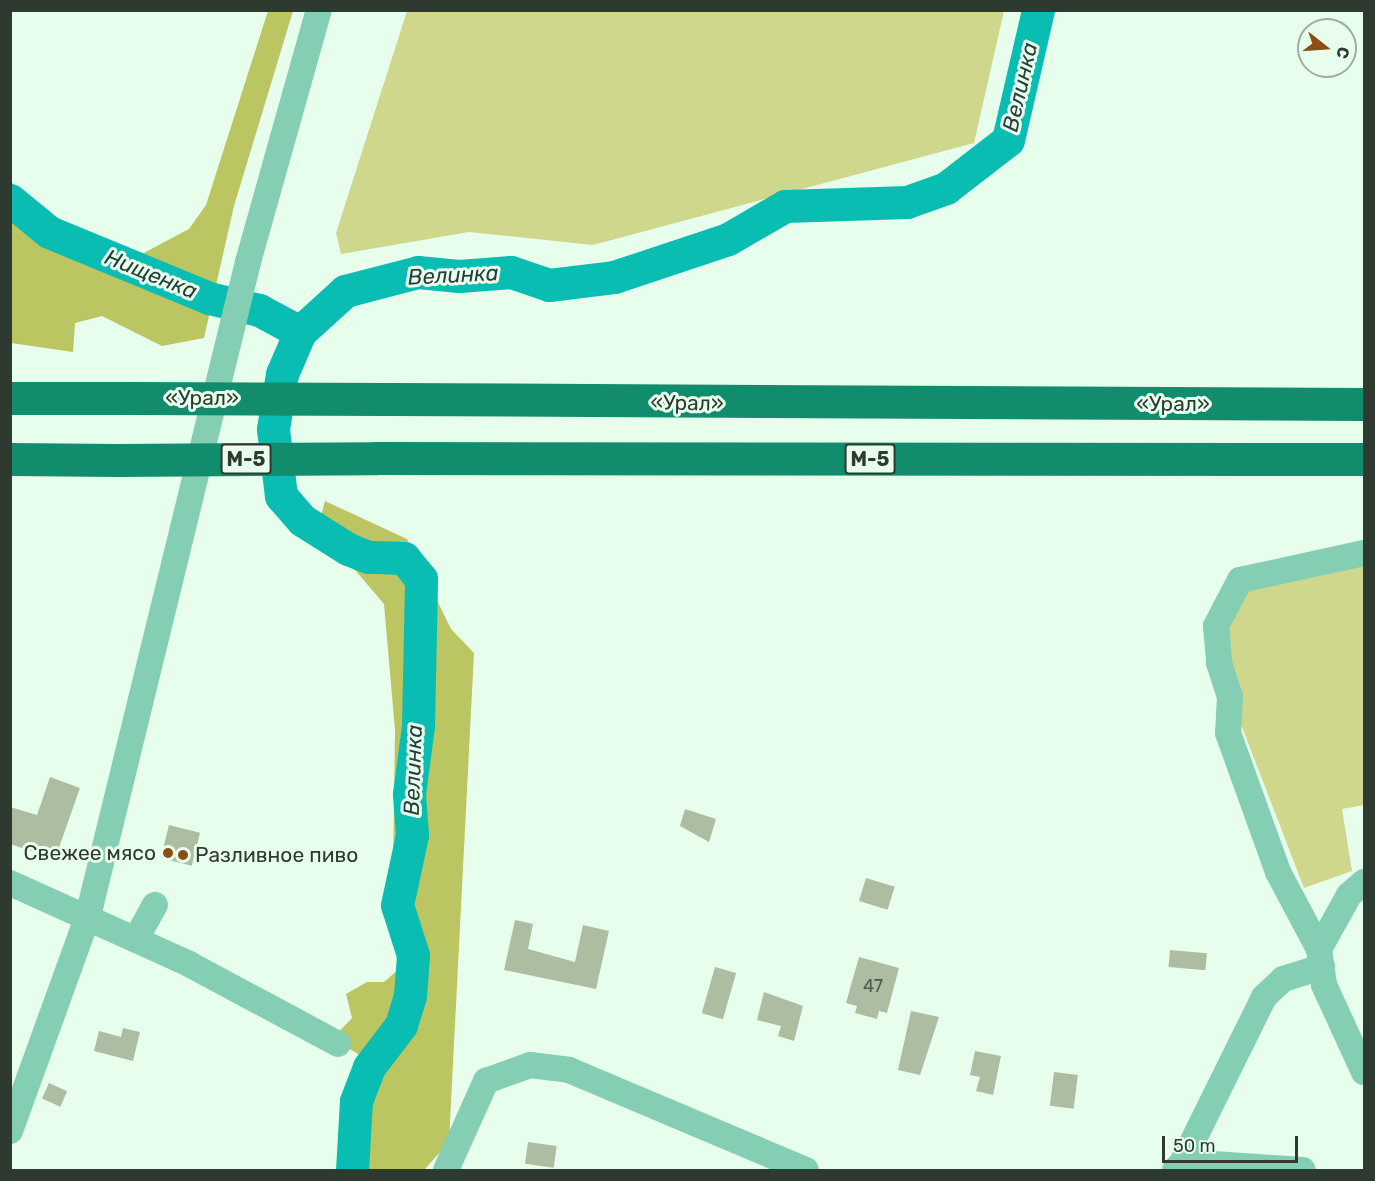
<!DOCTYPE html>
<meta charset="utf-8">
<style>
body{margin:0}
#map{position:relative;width:1375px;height:1181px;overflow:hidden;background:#e8feec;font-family:Rubik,sans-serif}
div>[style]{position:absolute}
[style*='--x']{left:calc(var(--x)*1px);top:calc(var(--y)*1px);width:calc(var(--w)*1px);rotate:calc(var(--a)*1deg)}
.green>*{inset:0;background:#ced78b}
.forest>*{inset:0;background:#bbc561}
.river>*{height:33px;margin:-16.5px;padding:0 16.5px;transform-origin:16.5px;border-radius:16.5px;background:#09bdb2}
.building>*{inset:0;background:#acbda1;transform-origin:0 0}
.minor>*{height:26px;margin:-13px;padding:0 13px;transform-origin:13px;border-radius:13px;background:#84ceb3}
.highway>*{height:33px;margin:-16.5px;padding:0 16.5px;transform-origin:16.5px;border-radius:16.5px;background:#118c6d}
.highway-bridge>*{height:33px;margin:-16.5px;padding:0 16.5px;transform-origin:16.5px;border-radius:16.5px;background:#118c6d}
.dots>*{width:16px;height:16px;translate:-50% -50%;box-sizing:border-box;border:3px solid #e8feec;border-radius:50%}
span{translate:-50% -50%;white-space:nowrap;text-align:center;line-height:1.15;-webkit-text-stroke:6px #e8feec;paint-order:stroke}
.number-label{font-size:18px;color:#4e5a4c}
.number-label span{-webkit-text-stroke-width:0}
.shield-label span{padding:2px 4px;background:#e8feec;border:2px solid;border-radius:4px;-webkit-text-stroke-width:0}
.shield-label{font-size:20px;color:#2e3930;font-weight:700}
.street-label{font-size:21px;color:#2e3930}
.poi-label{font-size:21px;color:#2e3930}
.right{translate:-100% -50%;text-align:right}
.left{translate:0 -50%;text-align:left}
.water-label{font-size:22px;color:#263f3c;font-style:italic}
.frame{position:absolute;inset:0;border:12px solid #2e3930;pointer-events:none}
.north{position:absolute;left:1297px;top:18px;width:60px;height:60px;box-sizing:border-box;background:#e8feec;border:2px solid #9eafa1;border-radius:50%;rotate:107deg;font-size:16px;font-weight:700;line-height:24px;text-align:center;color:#2e3930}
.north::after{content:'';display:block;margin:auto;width:21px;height:27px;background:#8c4e12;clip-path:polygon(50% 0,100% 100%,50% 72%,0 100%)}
.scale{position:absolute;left:1162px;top:1136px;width:136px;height:27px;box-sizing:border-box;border:3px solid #2e3930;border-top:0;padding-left:8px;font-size:18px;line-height:21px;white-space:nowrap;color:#2e3930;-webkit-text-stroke:4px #e8feec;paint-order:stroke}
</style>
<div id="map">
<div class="green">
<div style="clip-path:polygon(407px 11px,407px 10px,1004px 11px,974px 143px,593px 245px,469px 232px,341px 254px,336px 233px)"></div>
<div style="clip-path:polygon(1364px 553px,1364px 805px,1342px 809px,1352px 871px,1304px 888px,1230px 696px,1224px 602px,1233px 587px)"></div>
</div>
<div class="forest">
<div style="clip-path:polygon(268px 11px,293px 11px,234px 206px,204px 338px,162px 346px,102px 316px,75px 323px,73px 352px,11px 343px,11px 182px,64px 224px,140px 255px,189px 229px,206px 205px)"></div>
<div style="clip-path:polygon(325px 501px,407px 539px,451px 629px,474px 653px,449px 1142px,424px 1170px,341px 1170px,360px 1055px,332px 1039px,352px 1018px,346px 994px,367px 982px,384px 982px,399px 969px,393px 868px,395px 730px,384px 604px,355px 570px,314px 541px)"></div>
</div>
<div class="river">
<div style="--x:10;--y:200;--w:50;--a:39.4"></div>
<div style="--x:49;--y:232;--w:173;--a:22.4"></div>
<div style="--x:209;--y:298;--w:51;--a:13.5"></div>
<div style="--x:259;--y:310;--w:47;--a:28.2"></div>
<div style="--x:352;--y:1170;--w:69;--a:-86.7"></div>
<div style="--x:356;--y:1101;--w:36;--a:-69"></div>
<div style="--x:369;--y:1067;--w:53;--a:-52.7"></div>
<div style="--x:401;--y:1025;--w:30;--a:-73"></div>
<div style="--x:410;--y:996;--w:41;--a:-85.8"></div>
<div style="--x:413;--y:955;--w:52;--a:-107.7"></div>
<div style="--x:397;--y:905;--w:72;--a:-77.9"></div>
<div style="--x:412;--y:835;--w:41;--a:-94.2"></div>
<div style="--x:409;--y:794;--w:69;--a:-82.5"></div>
<div style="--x:418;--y:726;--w:147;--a:-88.8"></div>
<div style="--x:421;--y:579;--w:27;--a:-129"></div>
<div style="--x:404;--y:558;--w:36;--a:-178"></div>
<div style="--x:368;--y:557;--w:22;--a:-158"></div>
<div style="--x:348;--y:549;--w:54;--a:-147.8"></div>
<div style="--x:302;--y:520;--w:32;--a:-131"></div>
<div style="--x:281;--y:496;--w:67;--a:-96.8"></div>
<div style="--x:273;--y:429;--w:56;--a:-80.7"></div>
<div style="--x:282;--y:374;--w:46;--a:-66.8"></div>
<div style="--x:300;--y:332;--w:61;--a:-42.3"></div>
<div style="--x:345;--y:291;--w:75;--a:-14.6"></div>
<div style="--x:418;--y:272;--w:41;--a:5.6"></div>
<div style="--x:459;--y:276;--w:52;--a:-4.4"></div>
<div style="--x:511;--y:272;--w:40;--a:18.9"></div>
<div style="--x:549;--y:285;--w:65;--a:-7"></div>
<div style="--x:614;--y:277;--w:120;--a:-18.4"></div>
<div style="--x:728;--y:239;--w:66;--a:-30.1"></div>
<div style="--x:785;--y:206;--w:122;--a:-1.9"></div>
<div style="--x:907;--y:202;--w:41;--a:-19.7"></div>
<div style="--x:946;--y:188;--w:78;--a:-37.7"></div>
<div style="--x:1008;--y:140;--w:133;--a:-77"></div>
</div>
<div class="building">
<div style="clip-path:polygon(50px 777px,80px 788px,55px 859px,10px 844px,10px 807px,37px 815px)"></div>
<div style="clip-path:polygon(685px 809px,716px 819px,709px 842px,680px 826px)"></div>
<div style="left:169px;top:825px;width:32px;height:34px;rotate:14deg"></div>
<div style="left:866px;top:878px;width:30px;height:24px;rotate:17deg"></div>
<div style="clip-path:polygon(515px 920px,533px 924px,528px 949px,575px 962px,583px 925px,609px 931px,596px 989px,504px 970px)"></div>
<div style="left:1170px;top:950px;width:37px;height:17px;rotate:5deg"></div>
<div style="clip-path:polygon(859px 957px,899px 968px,887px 1013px,879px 1011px,877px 1019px,855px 1013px,857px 1006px,846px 1003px)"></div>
<div style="left:715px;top:967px;width:22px;height:48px;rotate:16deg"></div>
<div style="clip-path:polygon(764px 992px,803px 1006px,794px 1041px,778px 1036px,781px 1026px,757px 1020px)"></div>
<div style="clip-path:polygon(911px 1011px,939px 1017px,920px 1075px,898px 1070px)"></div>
<div style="clip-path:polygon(123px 1028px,140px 1032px,133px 1061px,94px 1051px,99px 1031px,121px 1037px)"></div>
<div style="clip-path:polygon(975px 1051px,1001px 1056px,993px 1095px,976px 1091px,980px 1077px,970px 1075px)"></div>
<div style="left:1054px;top:1072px;width:24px;height:34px;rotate:7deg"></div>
<div style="left:49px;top:1083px;width:20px;height:17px;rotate:24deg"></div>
<div style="left:528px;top:1142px;width:29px;height:22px;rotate:8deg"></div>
</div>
<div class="minor">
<div style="--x:1364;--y:553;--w:127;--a:167.7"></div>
<div style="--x:1240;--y:580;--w:52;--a:117.6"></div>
<div style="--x:1216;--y:626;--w:37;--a:85"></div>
<div style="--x:1219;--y:663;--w:35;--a:72"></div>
<div style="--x:1230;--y:696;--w:37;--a:93"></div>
<div style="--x:1228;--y:733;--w:148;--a:70.2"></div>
<div style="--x:1278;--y:872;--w:87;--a:62"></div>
<div style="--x:1319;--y:949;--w:36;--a:82"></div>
<div style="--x:1324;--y:985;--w:96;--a:65.3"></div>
<div style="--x:10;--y:883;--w:196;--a:24.3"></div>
<div style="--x:189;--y:964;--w:169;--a:28.2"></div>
<div style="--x:136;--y:939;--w:39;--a:-61"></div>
<div style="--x:1319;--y:949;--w:62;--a:-60.9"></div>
<div style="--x:1349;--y:895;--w:20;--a:-41"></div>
<div style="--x:10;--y:1131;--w:229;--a:-70.1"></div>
<div style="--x:88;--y:916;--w:673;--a:-76.25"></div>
<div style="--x:248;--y:262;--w:262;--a:-74.3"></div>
<div style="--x:1182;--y:1163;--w:185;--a:-63.7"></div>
<div style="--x:1264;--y:997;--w:26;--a:-43"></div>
<div style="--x:1283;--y:979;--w:41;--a:-17.1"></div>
<div style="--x:446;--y:1170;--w:98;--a:-65.8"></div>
<div style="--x:486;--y:1081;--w:47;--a:-20"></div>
<div style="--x:530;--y:1065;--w:39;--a:7"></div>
<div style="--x:569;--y:1070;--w:257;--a:22.9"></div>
<div style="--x:1175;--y:1170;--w:10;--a:-45"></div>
<div style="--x:1182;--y:1163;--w:17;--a:0"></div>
<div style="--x:1199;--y:1163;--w:104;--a:3.9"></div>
</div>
<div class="highway">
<div style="--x:10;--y:398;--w:123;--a:0"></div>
<div style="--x:388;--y:399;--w:976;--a:0.29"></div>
<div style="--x:376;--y:458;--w:988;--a:0.06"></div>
<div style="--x:10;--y:459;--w:106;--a:0.5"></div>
</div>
<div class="highway-bridge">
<div style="--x:133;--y:398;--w:255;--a:0.2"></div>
<div style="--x:116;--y:460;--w:260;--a:-0.4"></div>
</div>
<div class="dots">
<div style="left:168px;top:853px;background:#8c4e12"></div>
<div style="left:183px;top:855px;background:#8c4e12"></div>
</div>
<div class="number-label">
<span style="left:873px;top:986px">47</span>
</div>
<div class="shield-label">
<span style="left:246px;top:459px">М-5</span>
<span style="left:870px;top:459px">М-5</span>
</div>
<div class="street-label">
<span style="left:202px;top:398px">«Урал»</span>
<span style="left:687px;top:403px;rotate:1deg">«Урал»</span>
<span style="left:1173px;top:404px">«Урал»</span>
</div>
<div class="poi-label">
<span class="right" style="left:156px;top:853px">Свежее мясо</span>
<span class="left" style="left:195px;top:855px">Разливное пиво</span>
</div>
<div class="water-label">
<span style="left:1020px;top:87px;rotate:-77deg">Велинка</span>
<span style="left:151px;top:274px;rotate:22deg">Нищенка</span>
<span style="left:453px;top:275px;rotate:-3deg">Велинка</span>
<span style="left:413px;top:770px;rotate:-88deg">Велинка</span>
</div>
<div class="frame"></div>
<div class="north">С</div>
<div class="scale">50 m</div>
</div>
